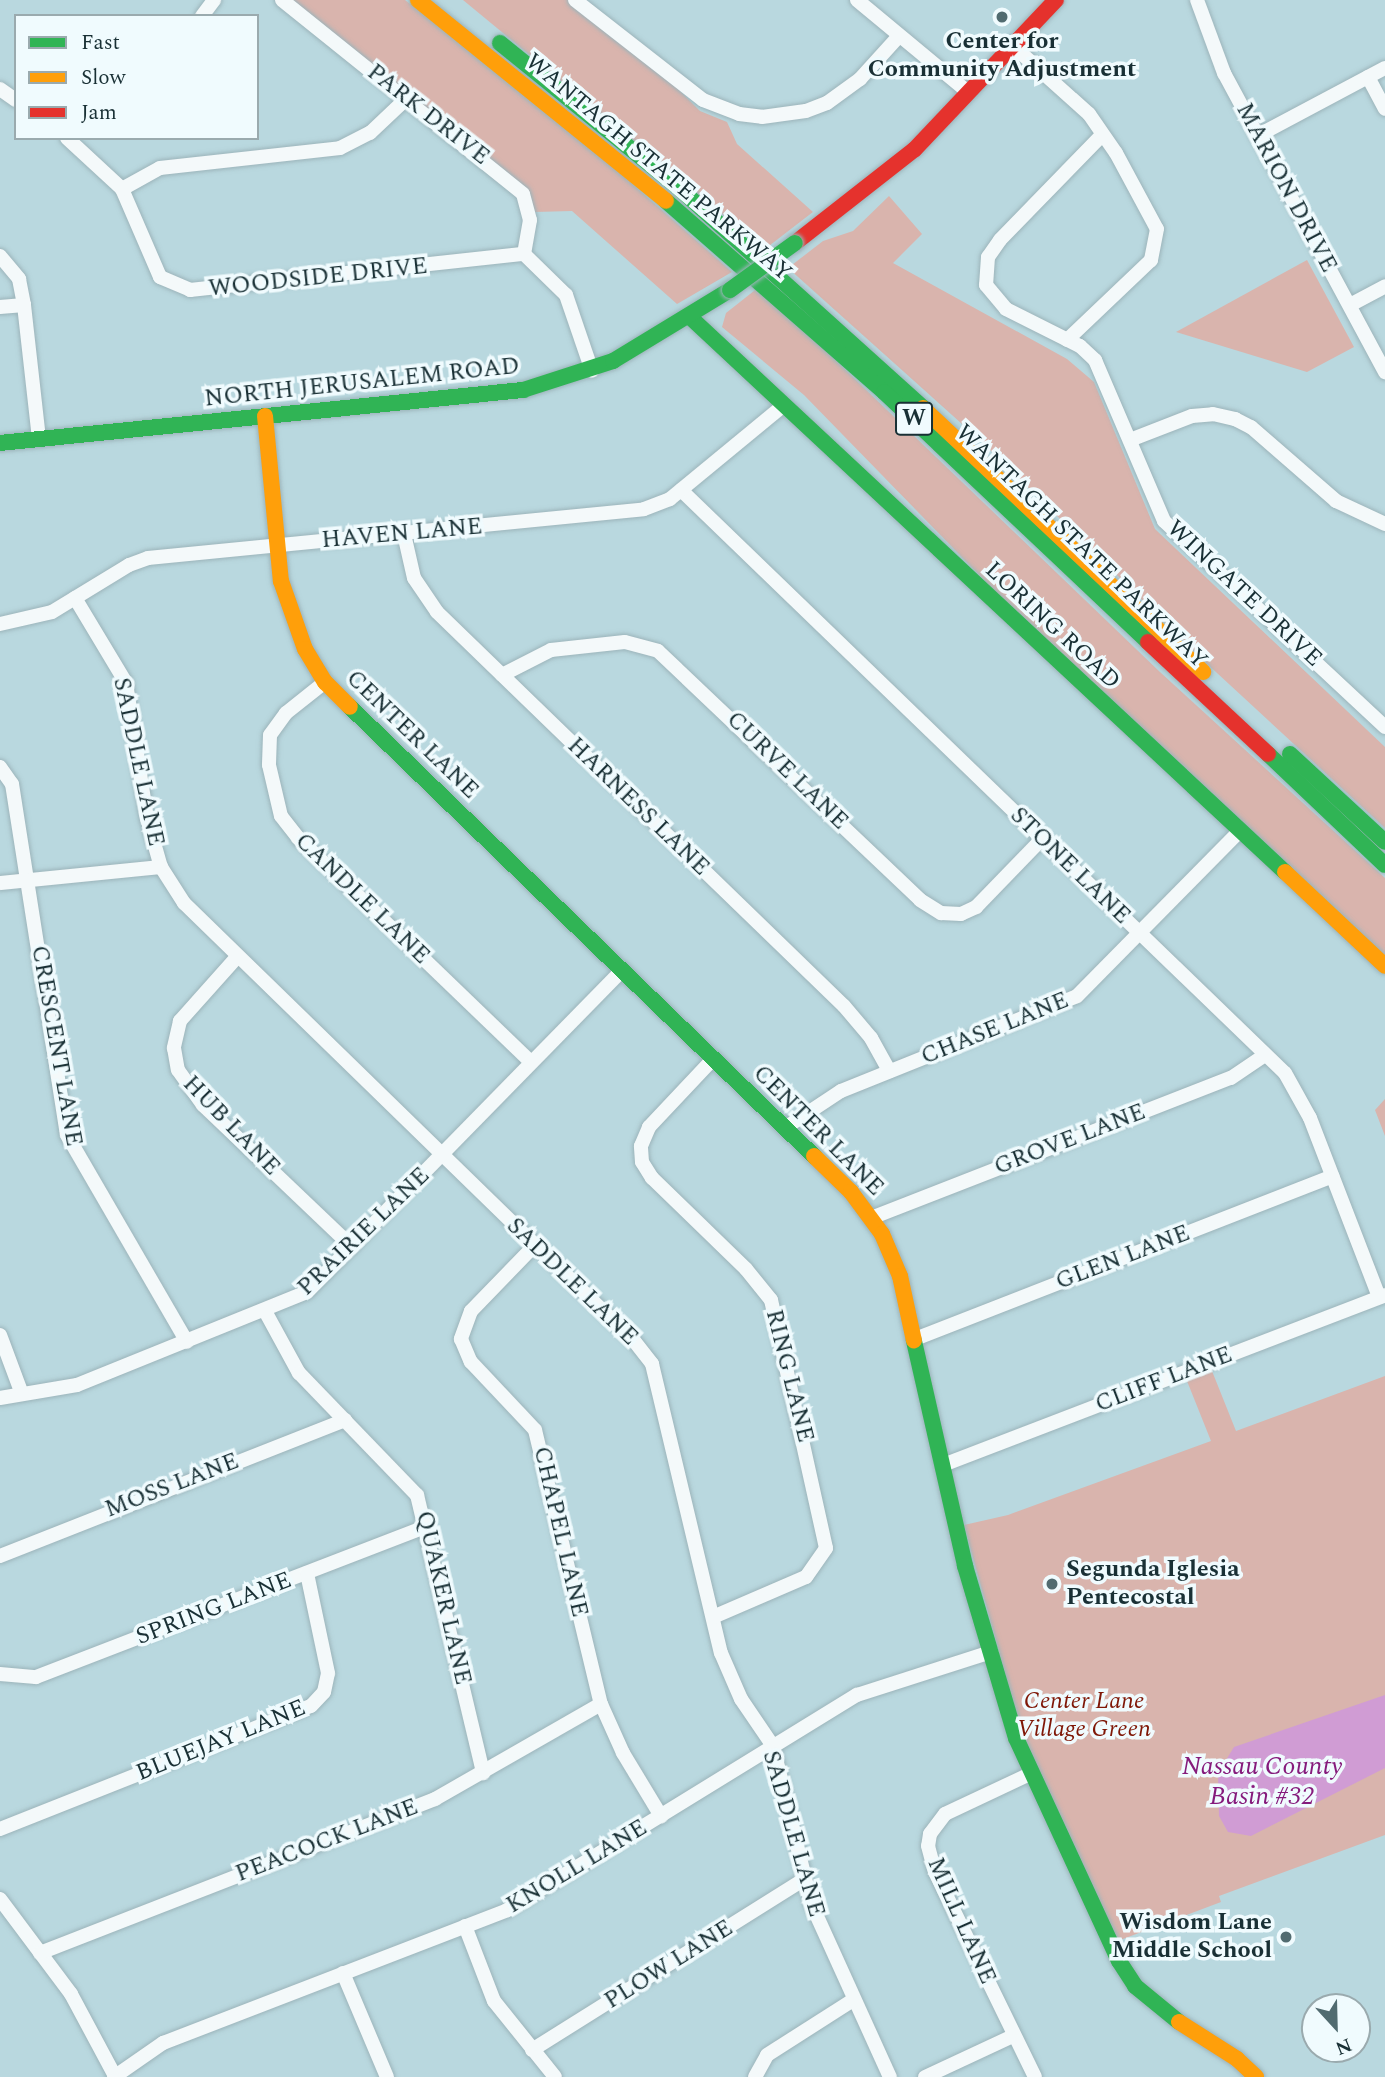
<!DOCTYPE html>
<style>
body{margin:0}
#map{position:relative;width:1385px;height:2077px;overflow:hidden;background:#b9d8df;font-family:Spectral,serif}
div>[style]{position:absolute}
[style*='--x']{left:calc(var(--x)*1px);top:calc(var(--y)*1px);width:calc(var(--w)*1px);rotate:calc(var(--a)*1deg)}
.green>*{inset:0;background:#d9b4ad}
.water>*{inset:0;background:#d09cd4}
.roads{filter:drop-shadow(0 0 2px #9cb4ba) drop-shadow(0 0 2px #9cb4ba)}
.street>*{height:14px;margin:-7px;padding:0 7px;transform-origin:7px;border-radius:7px;background:#f4f9fa}
.fast>*{height:16px;margin:-8px;padding:0 8px;transform-origin:8px;border-radius:8px;background:#30b455}
.slow>*{height:16px;margin:-8px;padding:0 8px;transform-origin:8px;border-radius:8px;background:#ff9f0a}
.jam>*{height:16px;margin:-8px;padding:0 8px;transform-origin:8px;border-radius:8px;background:#e5322d}
.bridges{filter:drop-shadow(0 0 2px #9cb4ba) drop-shadow(0 0 2px #9cb4ba)}
.fast-bridge>*{height:16px;margin:-8px;padding:0 8px;transform-origin:8px;border-radius:8px;background:#30b455}
.dots>*{width:19px;height:19px;translate:-50% -50%;box-sizing:border-box;border:4px solid #f0fbfe;border-radius:50%}
span{translate:-50% -50%;white-space:nowrap;text-align:center;line-height:1.15;-webkit-text-stroke:7px #f0fbfe;paint-order:stroke}
.shield-label span{padding:2px 5px;background:#f0fbfe;border:2px solid;border-radius:5px;-webkit-text-stroke-width:0}
.shield-label{font-size:23px;color:#193035;font-weight:700}
.poi-label{font-size:24px;color:#193035;font-weight:700}
.left{translate:0 -50%;text-align:left}
.right{translate:-100% -50%;text-align:right}
.street-label{font-size:24px;color:#193035}
.park-label{font-size:24px;color:#7f1707;font-style:italic}
.water-label{font-size:26px;color:#851b7c;font-style:italic}
.legend{position:absolute;left:14px;top:14px;width:245px;height:126px;box-sizing:border-box;background:#f0fbfe;border:2px solid #9aaaae;margin:0;padding:9px 12px;list-style:none;font-size:21px;color:#193035}
.legend li{display:flex;align-items:center;gap:14px;height:35px}
.legend b{width:35px;border:2px solid #9aaaae}
.north{position:absolute;left:1301px;top:1993px;width:70px;height:70px;box-sizing:border-box;background:#f0fbfe;border:2px solid #9aaaae;border-radius:50%;rotate:158deg;font-size:19px;font-weight:700;line-height:28px;text-align:center;color:#193035}
.north::after{content:'';display:block;margin:auto;width:24px;height:32px;background:#516b70;clip-path:polygon(50% 0,100% 100%,50% 72%,0 100%)}
</style>
<div id="map">
<div class="green">
<div style="clip-path:polygon(290px 0,405px 0,565px 125px,732px 272px,677px 304px,572px 211px,534px 212px)"></div>
<div style="clip-path:polygon(463px 0,568px 0,664px 75px,700px 111px,727px 122px,737px 144px,813px 212px,765px 249px)"></div>
<div style="clip-path:polygon(889px 196px,922px 234px,893px 263px,1067px 359px,1094px 382px,1155px 529px,1385px 747px,1385px 828px,1204px 661px,981px 441px,788px 268px,823px 241px,853px 231px)"></div>
<div style="clip-path:polygon(1307px 260px,1354px 347px,1307px 372px,1176px 332px)"></div>
<div style="clip-path:polygon(759px 287px,1160px 672px,1385px 878px,1385px 963px,1069px 667px,804px 395px,722px 327px,726px 313px)"></div>
<div style="clip-path:polygon(1385px 1099px,1385px 1136px,1375px 1110px)"></div>
<div style="clip-path:polygon(1210px 1366px,1236px 1431px,1385px 1376px,1385px 1835px,1219px 1896px,1221px 1902px,1115px 1942px,1023px 1738px,964px 1525px,1008px 1515px,1211px 1441px,1185px 1376px)"></div>
</div>
<div class="water">
<div style="clip-path:polygon(1385px 1695px,1385px 1768px,1251px 1836px,1228px 1832px,1219px 1816px,1218px 1773px,1234px 1747px)"></div>
</div>
<div class="roads">
<div class="street">
<div style="--x:282;--y:0;--w:309;--a:38.8"></div>
<div style="--x:523;--y:194;--w:27;--a:75"></div>
<div style="--x:530;--y:220;--w:35;--a:100"></div>
<div style="--x:575;--y:0;--w:162;--a:38"></div>
<div style="--x:703;--y:100;--w:39;--a:21"></div>
<div style="--x:739;--y:114;--w:23;--a:7"></div>
<div style="--x:762;--y:117;--w:44;--a:-7.8"></div>
<div style="--x:806;--y:111;--w:22;--a:-21"></div>
<div style="--x:827;--y:103;--w:41;--a:-36"></div>
<div style="--x:860;--y:79;--w:58;--a:-47.8"></div>
<div style="--x:857;--y:0;--w:144;--a:39.7"></div>
<div style="--x:1197;--y:0;--w:78;--a:69.7"></div>
<div style="--x:1224;--y:73;--w:340;--a:61.7"></div>
<div style="--x:202;--y:16;--w:20;--a:-53"></div>
<div style="--x:1012;--y:45;--w:103;--a:41.9"></div>
<div style="--x:1089;--y:114;--w:47;--a:55.3"></div>
<div style="--x:1116;--y:153;--w:86;--a:61.7"></div>
<div style="--x:1157;--y:229;--w:32;--a:101"></div>
<div style="--x:1151;--y:260;--w:116;--a:136.4"></div>
<div style="--x:1368;--y:77;--w:36;--a:62"></div>
<div style="--x:0;--y:89;--w:19;--a:35"></div>
<div style="--x:1102;--y:135;--w:146;--a:134.2"></div>
<div style="--x:1000;--y:240;--w:21;--a:125"></div>
<div style="--x:988;--y:257;--w:28;--a:94"></div>
<div style="--x:986;--y:285;--w:31;--a:50"></div>
<div style="--x:1006;--y:309;--w:83;--a:26.6"></div>
<div style="--x:1080;--y:346;--w:21;--a:43"></div>
<div style="--x:1095;--y:360;--w:175;--a:66.8"></div>
<div style="--x:1164;--y:521;--w:302;--a:43"></div>
<div style="--x:1257;--y:136;--w:145;--a:-28"></div>
<div style="--x:67;--y:138;--w:75;--a:42.8"></div>
<div style="--x:122;--y:189;--w:96;--a:66.6"></div>
<div style="--x:160;--y:277;--w:33;--a:23"></div>
<div style="--x:190;--y:290;--w:336;--a:-6.2"></div>
<div style="--x:122;--y:189;--w:43;--a:-28.9"></div>
<div style="--x:160;--y:168;--w:181;--a:-6.3"></div>
<div style="--x:340;--y:148;--w:34;--a:-27"></div>
<div style="--x:370;--y:133;--w:50;--a:-43.4"></div>
<div style="--x:524;--y:254;--w:59;--a:44.3"></div>
<div style="--x:566;--y:295;--w:80;--a:71.1"></div>
<div style="--x:0;--y:256;--w:30;--a:50"></div>
<div style="--x:19;--y:279;--w:26;--a:79"></div>
<div style="--x:24;--y:305;--w:135;--a:83.6"></div>
<div style="--x:1350;--y:305;--w:40;--a:-28"></div>
<div style="--x:0;--y:307;--w:24;--a:-5"></div>
<div style="--x:1130;--y:440;--w:66;--a:-21.2"></div>
<div style="--x:1192;--y:416;--w:21;--a:-5"></div>
<div style="--x:1213;--y:414;--w:23;--a:13"></div>
<div style="--x:1235;--y:419;--w:18;--a:27"></div>
<div style="--x:1251;--y:427;--w:113;--a:41"></div>
<div style="--x:1336;--y:501;--w:54;--a:25.1"></div>
<div style="--x:681;--y:490;--w:839;--a:43.99"></div>
<div style="--x:1285;--y:1073;--w:51;--a:60.9"></div>
<div style="--x:1310;--y:1118;--w:192;--a:68.9"></div>
<div style="--x:404;--y:534;--w:45;--a:77.2"></div>
<div style="--x:414;--y:578;--w:41;--a:55.9"></div>
<div style="--x:437;--y:612;--w:566;--a:44.07"></div>
<div style="--x:844;--y:1006;--w:42;--a:49.8"></div>
<div style="--x:871;--y:1038;--w:38;--a:61"></div>
<div style="--x:75;--y:598;--w:99;--a:59"></div>
<div style="--x:126;--y:683;--w:137;--a:81.2"></div>
<div style="--x:147;--y:818;--w:51;--a:74.1"></div>
<div style="--x:161;--y:867;--w:43;--a:57.4"></div>
<div style="--x:184;--y:903;--w:629;--a:44.23"></div>
<div style="--x:635;--y:1342;--w:28;--a:52"></div>
<div style="--x:652;--y:1364;--w:297;--a:76.6"></div>
<div style="--x:721;--y:1653;--w:50;--a:66.5"></div>
<div style="--x:741;--y:1699;--w:57;--a:55.8"></div>
<div style="--x:773;--y:1746;--w:162;--a:76.4"></div>
<div style="--x:811;--y:1903;--w:191;--a:65.6"></div>
<div style="--x:0;--y:624;--w:53;--a:-13"></div>
<div style="--x:52;--y:612;--w:90;--a:-31.4"></div>
<div style="--x:129;--y:565;--w:20;--a:-20"></div>
<div style="--x:148;--y:558;--w:498;--a:-5.6"></div>
<div style="--x:644;--y:509;--w:28;--a:-21"></div>
<div style="--x:670;--y:499;--w:148;--a:-39.5"></div>
<div style="--x:502;--y:675;--w:55;--a:-27"></div>
<div style="--x:551;--y:650;--w:74;--a:-6.2"></div>
<div style="--x:625;--y:642;--w:34;--a:15"></div>
<div style="--x:658;--y:651;--w:361;--a:43.5"></div>
<div style="--x:920;--y:900;--w:25;--a:32"></div>
<div style="--x:941;--y:913;--w:20;--a:3"></div>
<div style="--x:961;--y:914;--w:17;--a:-25"></div>
<div style="--x:976;--y:907;--w:95;--a:-45.9"></div>
<div style="--x:325;--y:682;--w:50;--a:141.5"></div>
<div style="--x:286;--y:713;--w:27;--a:126"></div>
<div style="--x:270;--y:735;--w:30;--a:92"></div>
<div style="--x:269;--y:765;--w:52;--a:76.8"></div>
<div style="--x:281;--y:816;--w:28;--a:52"></div>
<div style="--x:298;--y:838;--w:323;--a:43.9"></div>
<div style="--x:0;--y:767;--w:21;--a:55"></div>
<div style="--x:12;--y:784;--w:355;--a:81.1"></div>
<div style="--x:67;--y:1135;--w:239;--a:59.9"></div>
<div style="--x:0;--y:883;--w:162;--a:-5.7"></div>
<div style="--x:237;--y:957;--w:86;--a:131.7"></div>
<div style="--x:180;--y:1021;--w:28;--a:103"></div>
<div style="--x:174;--y:1048;--w:22;--a:80"></div>
<div style="--x:178;--y:1070;--w:43;--a:54.5"></div>
<div style="--x:203;--y:1105;--w:206;--a:43.6"></div>
<div style="--x:785;--y:1128;--w:67;--a:-33.5"></div>
<div style="--x:841;--y:1091;--w:254;--a:-21.9"></div>
<div style="--x:1077;--y:996;--w:229;--a:-45.4"></div>
<div style="--x:871;--y:1218;--w:386;--a:-21.3"></div>
<div style="--x:1231;--y:1078;--w:41;--a:-34.1"></div>
<div style="--x:535;--y:1245;--w:92;--a:134.1"></div>
<div style="--x:471;--y:1311;--w:30;--a:110"></div>
<div style="--x:461;--y:1339;--w:25;--a:67"></div>
<div style="--x:471;--y:1362;--w:93;--a:46.7"></div>
<div style="--x:535;--y:1430;--w:282;--a:76.5"></div>
<div style="--x:601;--y:1704;--w:54;--a:65.8"></div>
<div style="--x:623;--y:1753;--w:74;--a:58.9"></div>
<div style="--x:265;--y:1311;--w:71;--a:61.3"></div>
<div style="--x:299;--y:1373;--w:170;--a:46"></div>
<div style="--x:417;--y:1495;--w:286;--a:76.6"></div>
<div style="--x:0;--y:1335;--w:63;--a:69.6"></div>
<div style="--x:915;--y:1339;--w:448;--a:-21.3"></div>
<div style="--x:0;--y:1398;--w:78;--a:-9.6"></div>
<div style="--x:77;--y:1385;--w:248;--a:-22"></div>
<div style="--x:307;--y:1292;--w:450;--a:-45.6"></div>
<div style="--x:943;--y:1465;--w:474;--a:-21"></div>
<div style="--x:0;--y:1556;--w:371;--a:-21.5"></div>
<div style="--x:713;--y:1617;--w:101;--a:-23.3"></div>
<div style="--x:806;--y:1577;--w:35;--a:-55"></div>
<div style="--x:826;--y:1548;--w:254;--a:-102.5"></div>
<div style="--x:771;--y:1300;--w:40;--a:-129"></div>
<div style="--x:746;--y:1269;--w:131;--a:-135.9"></div>
<div style="--x:652;--y:1178;--w:19;--a:-122"></div>
<div style="--x:642;--y:1162;--w:16;--a:-94"></div>
<div style="--x:641;--y:1146;--w:21;--a:-67"></div>
<div style="--x:649;--y:1127;--w:93;--a:-46.7"></div>
<div style="--x:0;--y:1674;--w:36;--a:5"></div>
<div style="--x:36;--y:1677;--w:419;--a:-21.1"></div>
<div style="--x:1032;--y:1773;--w:96;--a:154.8"></div>
<div style="--x:945;--y:1814;--w:25;--a:127"></div>
<div style="--x:930;--y:1834;--w:12;--a:99"></div>
<div style="--x:928;--y:1846;--w:27;--a:75"></div>
<div style="--x:935;--y:1872;--w:228;--a:64"></div>
<div style="--x:0;--y:1829;--w:334;--a:-21.6"></div>
<div style="--x:311;--y:1706;--w:19;--a:-47"></div>
<div style="--x:324;--y:1692;--w:19;--a:-78"></div>
<div style="--x:328;--y:1673;--w:102;--a:-101.9"></div>
<div style="--x:0;--y:1899;--w:119;--a:53.2"></div>
<div style="--x:71;--y:1994;--w:93;--a:61.8"></div>
<div style="--x:465;--y:1926;--w:80;--a:68.9"></div>
<div style="--x:494;--y:2001;--w:97;--a:51.2"></div>
<div style="--x:40;--y:1953;--w:424;--a:-21.3"></div>
<div style="--x:435;--y:1799;--w:191;--a:-29.8"></div>
<div style="--x:343;--y:1973;--w:113;--a:67.1"></div>
<div style="--x:532;--y:2050;--w:322;--a:-32.1"></div>
<div style="--x:114;--y:2077;--w:60;--a:-34.8"></div>
<div style="--x:163;--y:2043;--w:369;--a:-21.1"></div>
<div style="--x:507;--y:1910;--w:411;--a:-31.6"></div>
<div style="--x:857;--y:1695;--w:141;--a:-17.8"></div>
<div style="--x:755;--y:2077;--w:25;--a:-61"></div>
<div style="--x:767;--y:2055;--w:102;--a:-32.6"></div>
<div style="--x:925;--y:2077;--w:97;--a:-25"></div>
</div>
<div class="fast">
<div style="--x:500;--y:43;--w:230;--a:39"></div>
<div style="--x:679;--y:188;--w:329;--a:42"></div>
<div style="--x:666;--y:201;--w:290;--a:41.2"></div>
<div style="--x:884;--y:392;--w:364;--a:43.4"></div>
<div style="--x:690;--y:317;--w:814;--a:43.01"></div>
<div style="--x:0;--y:443;--w:526;--a:-5.79"></div>
<div style="--x:523;--y:390;--w:95;--a:-17.9"></div>
<div style="--x:613;--y:361;--w:137;--a:-31.3"></div>
<div style="--x:350;--y:707;--w:646;--a:44.06"></div>
<div style="--x:1268;--y:754;--w:161;--a:43.5"></div>
<div style="--x:1290;--y:754;--w:129;--a:42.8"></div>
<div style="--x:914;--y:1341;--w:231;--a:77.2"></div>
<div style="--x:965;--y:1566;--w:179;--a:73.5"></div>
<div style="--x:1016;--y:1738;--w:246;--a:65.2"></div>
<div style="--x:1119;--y:1961;--w:30;--a:57"></div>
<div style="--x:1135;--y:1986;--w:57;--a:39.3"></div>
</div>
<div class="slow">
<div style="--x:418;--y:0;--w:319;--a:39"></div>
<div style="--x:923;--y:408;--w:385;--a:43.3"></div>
<div style="--x:265;--y:416;--w:166;--a:84.5"></div>
<div style="--x:281;--y:581;--w:72;--a:70.6"></div>
<div style="--x:305;--y:649;--w:39;--a:59"></div>
<div style="--x:325;--y:682;--w:35;--a:45"></div>
<div style="--x:1285;--y:872;--w:137;--a:43.2"></div>
<div style="--x:814;--y:1156;--w:52;--a:44.2"></div>
<div style="--x:851;--y:1192;--w:52;--a:53.6"></div>
<div style="--x:882;--y:1234;--w:46;--a:66.8"></div>
<div style="--x:900;--y:1276;--w:66;--a:77.8"></div>
<div style="--x:1179;--y:2022;--w:69;--a:32.5"></div>
<div style="--x:1237;--y:2059;--w:26;--a:43"></div>
</div>
<div class="jam">
<div style="--x:795;--y:243;--w:152;--a:-38.1"></div>
<div style="--x:915;--y:149;--w:205;--a:-46.6"></div>
<div style="--x:1148;--y:642;--w:164;--a:43"></div>
</div>
</div>
<div class="bridges">
<div class="fast-bridge">
<div style="--x:730;--y:290;--w:80;--a:-35.9"></div>
</div>
</div>
<div class="dots">
<div style="left:1002px;top:17px;background:#516b70"></div>
<div style="left:1052px;top:1584px;background:#516b70"></div>
<div style="left:1286px;top:1937px;background:#516b70"></div>
</div>
<div class="shield-label">
<span style="left:914px;top:419px">W</span>
</div>
<div class="poi-label">
<span style="left:1002px;top:56px">Center for<br>Community Adjustment</span>
<span class="left" style="left:1066px;top:1584px">Segunda Iglesia<br>Pentecostal</span>
<span class="right" style="left:1272px;top:1937px">Wisdom Lane<br>Middle School</span>
</div>
<div class="street-label">
<span style="left:428px;top:115px;rotate:38deg">PARK DRIVE</span>
<span style="left:658px;top:168px;rotate:40deg">WANTAGH STATE PARKWAY</span>
<span style="left:1286px;top:188px;rotate:62deg">MARION DRIVE</span>
<span style="left:318px;top:278px;rotate:-6deg">WOODSIDE DRIVE</span>
<span style="left:362px;top:383px;rotate:-6deg">NORTH JERUSALEM ROAD</span>
<span style="left:402px;top:534px;rotate:-5deg">HAVEN LANE</span>
<span style="left:1081px;top:547px;rotate:44deg">WANTAGH STATE PARKWAY</span>
<span style="left:1244px;top:594px;rotate:43deg">WINGATE DRIVE</span>
<span style="left:1052px;top:626px;rotate:43deg">LORING ROAD</span>
<span style="left:412px;top:735px;rotate:44deg">CENTER LANE</span>
<span style="left:138px;top:762px;rotate:78deg">SADDLE LANE</span>
<span style="left:787px;top:771px;rotate:44deg">CURVE LANE</span>
<span style="left:638px;top:807px;rotate:44deg">HARNESS LANE</span>
<span style="left:1070px;top:866px;rotate:44deg">STONE LANE</span>
<span style="left:362px;top:899px;rotate:44deg">CANDLE LANE</span>
<span style="left:995px;top:1029px;rotate:-22deg">CHASE LANE</span>
<span style="left:56px;top:1046px;rotate:80deg">CRESCENT LANE</span>
<span style="left:231px;top:1126px;rotate:46deg">HUB LANE</span>
<span style="left:818px;top:1131px;rotate:45deg">CENTER LANE</span>
<span style="left:1070px;top:1140px;rotate:-21deg">GROVE LANE</span>
<span style="left:364px;top:1232px;rotate:-44deg">PRAIRIE LANE</span>
<span style="left:1123px;top:1258px;rotate:-21deg">GLEN LANE</span>
<span style="left:572px;top:1282px;rotate:44deg">SADDLE LANE</span>
<span style="left:789px;top:1376px;rotate:76deg">RING LANE</span>
<span style="left:1164px;top:1380px;rotate:-21deg">CLIFF LANE</span>
<span style="left:172px;top:1486px;rotate:-21deg">MOSS LANE</span>
<span style="left:560px;top:1532px;rotate:77deg">CHAPEL LANE</span>
<span style="left:443px;top:1598px;rotate:77deg">QUAKER LANE</span>
<span style="left:214px;top:1609px;rotate:-21deg">SPRING LANE</span>
<span style="left:221px;top:1741px;rotate:-22deg">BLUEJAY LANE</span>
<span style="left:793px;top:1834px;rotate:74deg">SADDLE LANE</span>
<span style="left:327px;top:1841px;rotate:-21deg">PEACOCK LANE</span>
<span style="left:577px;top:1867px;rotate:-31deg">KNOLL LANE</span>
<span style="left:961px;top:1921px;rotate:66deg">MILL LANE</span>
<span style="left:669px;top:1965px;rotate:-32deg">PLOW LANE</span>
</div>
<div class="park-label">
<span style="left:1084px;top:1716px">Center Lane<br>Village Green</span>
</div>
<div class="water-label">
<span style="left:1262px;top:1782px">Nassau County<br>Basin #32</span>
</div>
<ul class="legend">
<li><b style="height:9px;background:#30b455"></b>Fast</li>
<li><b style="height:9px;background:#ff9f0a"></b>Slow</li>
<li><b style="height:9px;background:#e5322d"></b>Jam</li>
</ul>
<div class="north">N</div>
</div>
